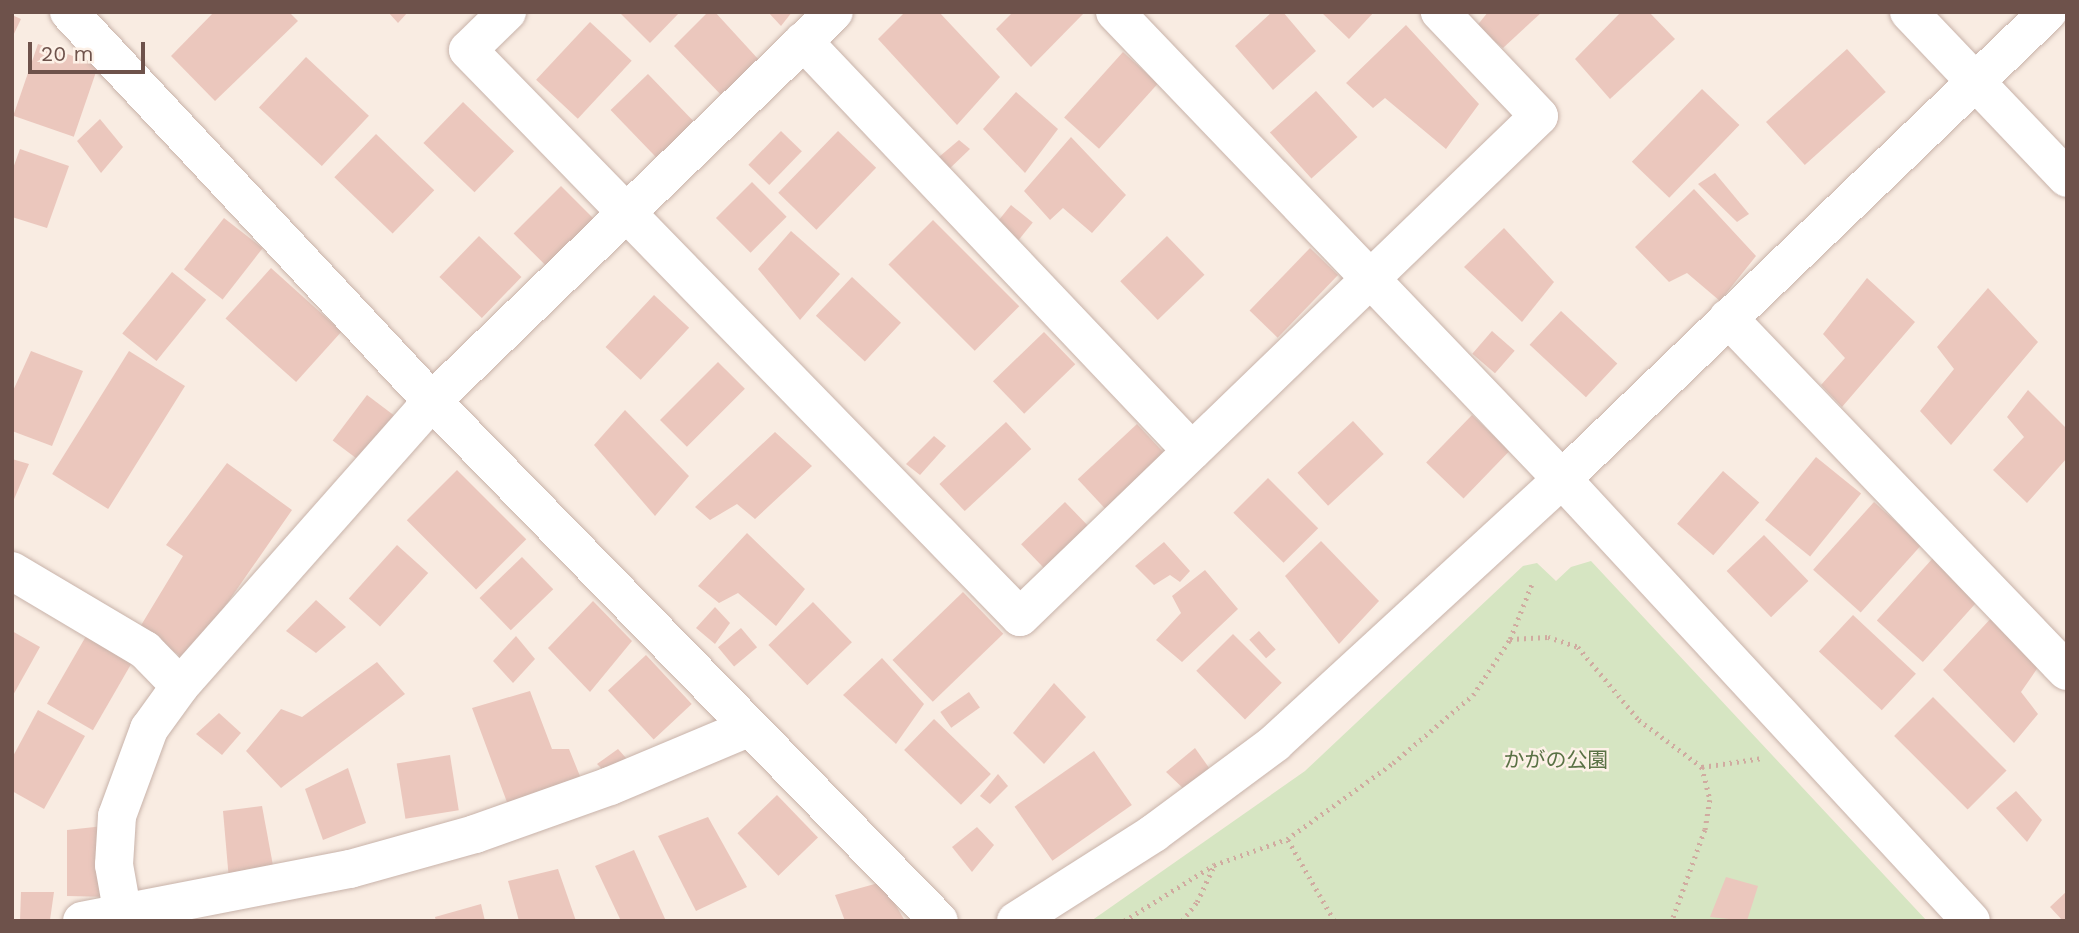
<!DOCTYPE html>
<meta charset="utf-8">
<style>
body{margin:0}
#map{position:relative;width:2079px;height:933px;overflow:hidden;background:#f9ece2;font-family:"Work Sans","Noto Sans JP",sans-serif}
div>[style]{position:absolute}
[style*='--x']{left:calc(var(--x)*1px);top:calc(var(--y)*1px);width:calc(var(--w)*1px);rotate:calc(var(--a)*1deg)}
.green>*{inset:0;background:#d6e5c2}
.building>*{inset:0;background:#ebc7bd;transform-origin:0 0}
.path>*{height:4.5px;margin-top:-2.25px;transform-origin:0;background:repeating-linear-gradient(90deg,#d0aba0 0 2px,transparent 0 7px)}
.roads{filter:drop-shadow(0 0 2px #c8b3aa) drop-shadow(0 0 2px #c8b3aa)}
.minor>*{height:38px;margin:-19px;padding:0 19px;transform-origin:19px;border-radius:19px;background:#fff}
.tertiary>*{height:38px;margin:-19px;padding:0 19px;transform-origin:19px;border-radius:19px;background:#fff}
span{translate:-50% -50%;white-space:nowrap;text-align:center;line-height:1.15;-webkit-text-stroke:5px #fdf1e7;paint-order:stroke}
.park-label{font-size:21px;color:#5a7245}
.frame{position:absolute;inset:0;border:14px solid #6e524b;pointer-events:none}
.scale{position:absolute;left:28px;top:42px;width:117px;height:32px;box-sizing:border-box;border:4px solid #6e524b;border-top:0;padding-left:9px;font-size:21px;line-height:24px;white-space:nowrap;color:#6e524b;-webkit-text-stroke:5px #fdf1e7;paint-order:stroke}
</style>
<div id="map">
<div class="green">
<div style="clip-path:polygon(1591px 561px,1927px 921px,1091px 921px,1305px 771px,1523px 566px,1537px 563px,1556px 581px,1571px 567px)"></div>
</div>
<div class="building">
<div style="clip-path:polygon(214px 12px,289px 12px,298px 21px,215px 101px,171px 56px)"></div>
<div style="clip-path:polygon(388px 12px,408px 12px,398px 23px)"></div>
<div style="clip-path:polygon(619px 12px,680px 12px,650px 43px)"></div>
<div style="clip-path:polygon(708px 12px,715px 12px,759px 60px,724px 98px,674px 46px)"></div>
<div style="clip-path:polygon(768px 12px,792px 12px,781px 26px)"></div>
<div style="clip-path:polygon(905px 12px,939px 12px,1000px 77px,957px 125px,878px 39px)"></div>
<div style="clip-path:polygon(1013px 12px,1085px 12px,1031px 67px,996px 29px)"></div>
<div style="clip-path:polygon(1272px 12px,1283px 12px,1316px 51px,1273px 90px,1235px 46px)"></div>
<div style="clip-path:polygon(1321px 12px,1374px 12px,1349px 39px)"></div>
<div style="clip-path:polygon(1488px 12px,1542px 12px,1503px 48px,1476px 27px)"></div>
<div style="clip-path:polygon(1621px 12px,1649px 12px,1675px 39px,1610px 99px,1575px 59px)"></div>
<div style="clip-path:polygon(12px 15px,21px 19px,12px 38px)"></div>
<div style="left:590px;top:22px;width:57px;height:79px;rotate:43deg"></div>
<div style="clip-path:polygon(1406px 25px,1479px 104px,1446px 149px,1385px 98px,1373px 108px,1346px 83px)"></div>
<div style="left:38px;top:44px;width:64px;height:76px;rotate:19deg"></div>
<div style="left:1847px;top:49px;width:58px;height:109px;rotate:48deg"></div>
<div style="left:1123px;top:52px;width:47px;height:88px;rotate:42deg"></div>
<div style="left:306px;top:57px;width:86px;height:69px;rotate:43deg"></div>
<div style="left:648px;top:74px;width:69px;height:52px;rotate:46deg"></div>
<div style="left:1702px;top:89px;width:52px;height:101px;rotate:44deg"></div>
<div style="left:1316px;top:91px;width:62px;height:62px;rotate:48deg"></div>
<div style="clip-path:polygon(1016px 92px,1058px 129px,1025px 173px,983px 129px)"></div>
<div style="left:463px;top:102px;width:71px;height:57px;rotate:44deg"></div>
<div style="clip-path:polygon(100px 119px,123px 147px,101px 173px,77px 141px)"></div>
<div style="left:781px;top:131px;width:29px;height:47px;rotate:44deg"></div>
<div style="left:838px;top:131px;width:53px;height:86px;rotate:44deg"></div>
<div style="left:376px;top:134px;width:81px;height:60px;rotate:44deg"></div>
<div style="clip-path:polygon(1071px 137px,1126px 195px,1092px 233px,1063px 208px,1050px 220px,1024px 191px)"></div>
<div style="clip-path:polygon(959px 140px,970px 149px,945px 173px,933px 162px)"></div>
<div style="clip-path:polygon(20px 149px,69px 166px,47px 228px,12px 217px,12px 171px)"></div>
<div style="clip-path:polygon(1715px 173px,1749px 214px,1737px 222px,1698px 184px)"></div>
<div style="left:752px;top:182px;width:49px;height:51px;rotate:45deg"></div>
<div style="left:561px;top:186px;width:49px;height:67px;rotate:45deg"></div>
<div style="clip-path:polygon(1694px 189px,1756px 256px,1720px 301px,1687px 273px,1669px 282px,1635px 247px)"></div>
<div style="left:1011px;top:205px;width:28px;height:33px;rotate:39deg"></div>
<div style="left:224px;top:218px;width:49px;height:65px;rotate:38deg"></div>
<div style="left:933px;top:220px;width:122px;height:63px;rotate:45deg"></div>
<div style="clip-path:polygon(1504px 228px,1554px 282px,1522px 322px,1464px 267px)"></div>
<div style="clip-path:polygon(791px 231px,840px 274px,800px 320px,758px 269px)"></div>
<div style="left:479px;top:236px;width:59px;height:57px;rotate:44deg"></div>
<div style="left:1167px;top:236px;width:54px;height:65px;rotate:46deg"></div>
<div style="left:1310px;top:248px;width:39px;height:87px;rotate:44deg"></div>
<div style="left:271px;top:268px;width:95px;height:68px;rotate:42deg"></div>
<div style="left:172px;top:272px;width:44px;height:79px;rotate:39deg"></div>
<div style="left:852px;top:277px;width:67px;height:53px;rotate:43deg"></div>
<div style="clip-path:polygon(1867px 278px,1915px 322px,1842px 407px,1821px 385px,1845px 358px,1823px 334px)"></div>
<div style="clip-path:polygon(1988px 288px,2038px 342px,1951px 445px,1920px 411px,1954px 369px,1937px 347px)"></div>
<div style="left:654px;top:295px;width:48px;height:71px;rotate:43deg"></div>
<div style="left:1561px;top:311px;width:77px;height:46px;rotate:43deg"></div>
<div style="left:1492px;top:331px;width:30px;height:30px;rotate:41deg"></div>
<div style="left:1044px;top:332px;width:45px;height:71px;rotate:46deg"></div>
<div style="clip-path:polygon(31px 351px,83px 371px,52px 446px,12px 431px,12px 393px)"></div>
<div style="left:129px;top:351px;width:66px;height:145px;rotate:32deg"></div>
<div style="left:718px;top:362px;width:38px;height:82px;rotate:45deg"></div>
<div style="clip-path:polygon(2028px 390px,2067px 429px,2067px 458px,2027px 503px,1993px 470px,2024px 437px,2007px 417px)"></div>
<div style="left:367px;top:395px;width:39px;height:57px;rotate:37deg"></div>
<div style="clip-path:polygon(625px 410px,689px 476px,655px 516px,594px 445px)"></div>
<div style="left:1472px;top:415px;width:52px;height:66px;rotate:44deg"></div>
<div style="left:1353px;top:421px;width:45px;height:76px;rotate:47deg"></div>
<div style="left:1006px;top:422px;width:37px;height:91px;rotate:47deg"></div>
<div style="left:1137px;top:424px;width:42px;height:81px;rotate:47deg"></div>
<div style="clip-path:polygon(775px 432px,812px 466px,755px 519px,737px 504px,710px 520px,695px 507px)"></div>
<div style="clip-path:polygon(934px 436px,946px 446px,920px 475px,906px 464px)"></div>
<div style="left:1816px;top:457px;width:58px;height:81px;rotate:39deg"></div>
<div style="clip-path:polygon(12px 459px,29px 464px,12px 504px)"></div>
<div style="clip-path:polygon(227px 463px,292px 510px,187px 661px,140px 627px,183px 556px,166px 545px)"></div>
<div style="left:457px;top:470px;width:98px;height:71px;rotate:45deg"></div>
<div style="left:1723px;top:471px;width:48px;height:70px;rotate:41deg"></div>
<div style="left:1268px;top:478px;width:71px;height:49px;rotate:45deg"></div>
<div style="left:1065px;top:502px;width:40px;height:61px;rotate:46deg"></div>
<div style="left:1874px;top:502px;width:64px;height:91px;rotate:42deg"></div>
<div style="clip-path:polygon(747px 533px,805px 589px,776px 626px,738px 593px,719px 603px,698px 586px)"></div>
<div style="left:1764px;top:535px;width:64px;height:52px;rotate:46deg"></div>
<div style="clip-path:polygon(1321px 541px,1379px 601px,1339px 644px,1285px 576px)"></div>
<div style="clip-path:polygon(1164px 542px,1190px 571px,1180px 582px,1170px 575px,1154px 585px,1135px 566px)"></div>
<div style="left:397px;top:545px;width:42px;height:72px;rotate:42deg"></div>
<div style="left:522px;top:557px;width:45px;height:59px;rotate:46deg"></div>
<div style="left:1933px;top:558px;width:62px;height:84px;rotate:42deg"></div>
<div style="clip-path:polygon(1205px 570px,1238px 609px,1182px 662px,1156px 640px,1181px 613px,1172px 596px)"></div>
<div style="left:963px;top:592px;width:58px;height:98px;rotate:46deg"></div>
<div style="clip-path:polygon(316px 600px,346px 627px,316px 653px,286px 631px)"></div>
<div style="clip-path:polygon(593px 601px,632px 641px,590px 692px,548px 648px)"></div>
<div style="left:813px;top:602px;width:56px;height:62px;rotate:46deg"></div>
<div style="clip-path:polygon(715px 607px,730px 623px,715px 644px,696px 628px)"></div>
<div style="left:1853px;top:615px;width:86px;height:50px;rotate:43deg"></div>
<div style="clip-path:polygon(1994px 615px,2041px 663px,2021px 692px,2038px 714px,2014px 743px,1943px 670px)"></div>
<div style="left:741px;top:628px;width:25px;height:30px;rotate:50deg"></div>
<div style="clip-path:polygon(12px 631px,40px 647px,12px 697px)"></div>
<div style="left:89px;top:631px;width:53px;height:84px;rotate:30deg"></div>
<div style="left:1259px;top:631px;width:25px;height:13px;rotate:48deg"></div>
<div style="left:1233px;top:634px;width:69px;height:52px;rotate:45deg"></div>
<div style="clip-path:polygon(516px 636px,535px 659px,513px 683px,493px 661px)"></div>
<div style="left:646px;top:655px;width:67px;height:52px;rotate:47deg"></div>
<div style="clip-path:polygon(882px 658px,924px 704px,896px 744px,843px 695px)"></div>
<div style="clip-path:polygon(377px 662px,405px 694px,281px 788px,246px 751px,281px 709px,302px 717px)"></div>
<div style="clip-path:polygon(1054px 683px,1086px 717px,1044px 764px,1013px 733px)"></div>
<div style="clip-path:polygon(530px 691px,552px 749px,569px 749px,584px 786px,511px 813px,472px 708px)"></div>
<div style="left:969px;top:692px;width:19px;height:35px;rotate:55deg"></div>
<div style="left:1933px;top:697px;width:104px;height:55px;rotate:45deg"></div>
<div style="clip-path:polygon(38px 710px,85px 736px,44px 809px,12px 791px,12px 758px)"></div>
<div style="clip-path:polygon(219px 713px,241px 733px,222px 755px,196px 734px)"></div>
<div style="left:934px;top:719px;width:79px;height:43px;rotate:44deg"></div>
<div style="clip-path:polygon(1195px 748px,1212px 772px,1188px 793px,1166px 772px)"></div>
<div style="clip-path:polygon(618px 749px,634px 767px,611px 778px,597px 764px)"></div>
<div style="left:1094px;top:751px;width:66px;height:97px;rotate:55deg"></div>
<div style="left:450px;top:755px;width:56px;height:54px;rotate:81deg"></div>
<div style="clip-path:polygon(348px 768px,366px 823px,323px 840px,305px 789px)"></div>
<div style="clip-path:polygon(998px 774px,1008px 786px,990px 804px,980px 796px)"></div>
<div style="clip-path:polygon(2016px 791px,2042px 820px,2027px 842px,1996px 808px)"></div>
<div style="left:777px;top:795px;width:59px;height:55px;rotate:46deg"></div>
<div style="clip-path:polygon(262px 806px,274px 871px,229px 880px,223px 811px)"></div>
<div style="clip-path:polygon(708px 817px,747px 887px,696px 911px,658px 836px)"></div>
<div style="clip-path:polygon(104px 826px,110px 897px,67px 896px,67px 830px)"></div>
<div style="clip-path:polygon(977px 827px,994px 845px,972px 872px,952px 847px)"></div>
<div style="clip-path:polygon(634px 850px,666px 921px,621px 921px,595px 866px)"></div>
<div style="clip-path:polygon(558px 869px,576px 921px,519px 921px,508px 881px)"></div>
<div style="clip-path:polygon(1726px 877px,1758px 886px,1747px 921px,1710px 917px)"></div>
<div style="clip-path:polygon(882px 882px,905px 921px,845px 921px,835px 895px)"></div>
<div style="clip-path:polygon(2067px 891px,2067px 921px,2063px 921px,2050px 907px)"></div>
<div style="clip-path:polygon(21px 892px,54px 892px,50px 920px,20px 921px)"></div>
<div style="clip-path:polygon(481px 904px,485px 921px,436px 921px,435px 917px)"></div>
</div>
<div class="path">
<div style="--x:1510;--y:639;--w:38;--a:-3"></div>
<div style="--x:1548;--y:637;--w:32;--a:18"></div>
<div style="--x:1578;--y:647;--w:95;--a:50.1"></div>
<div style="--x:1639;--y:720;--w:79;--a:36.7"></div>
<div style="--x:1702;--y:767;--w:34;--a:76"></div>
<div style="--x:1710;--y:800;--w:30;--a:99"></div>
<div style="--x:1705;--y:830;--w:97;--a:109.9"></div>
<div style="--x:1702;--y:767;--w:61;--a:-8.5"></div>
<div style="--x:1124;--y:921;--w:106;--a:-31.9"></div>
<div style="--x:1214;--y:865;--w:77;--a:-19.6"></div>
<div style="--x:1182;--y:921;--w:24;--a:-52"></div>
<div style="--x:1197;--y:902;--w:40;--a:-65"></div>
<div style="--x:1334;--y:921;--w:95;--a:-119.8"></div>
<div style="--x:1287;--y:839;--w:130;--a:-35.6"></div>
<div style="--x:1393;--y:763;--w:105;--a:-40.4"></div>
<div style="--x:1473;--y:695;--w:67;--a:-56.5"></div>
<div style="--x:1510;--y:639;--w:62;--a:-68.4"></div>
</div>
<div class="roads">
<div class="minor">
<div style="--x:69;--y:12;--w:532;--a:46.98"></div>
<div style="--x:432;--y:401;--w:726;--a:45.73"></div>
<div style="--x:507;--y:12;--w:54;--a:135.7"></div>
<div style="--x:468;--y:50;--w:791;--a:45.77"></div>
<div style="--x:1020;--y:617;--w:721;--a:-43.99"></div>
<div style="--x:1539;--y:116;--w:144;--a:-133.6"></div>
<div style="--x:1115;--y:12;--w:646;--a:46.25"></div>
<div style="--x:1562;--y:479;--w:602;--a:47.22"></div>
<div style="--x:803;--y:41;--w:565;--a:46.51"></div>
<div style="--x:1728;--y:318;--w:489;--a:46.2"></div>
<div style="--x:12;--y:571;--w:155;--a:30.7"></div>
<div style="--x:145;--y:650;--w:50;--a:45.8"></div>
<div style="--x:82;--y:921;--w:273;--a:-11"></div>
<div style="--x:350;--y:869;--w:130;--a:-15.6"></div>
<div style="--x:475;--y:834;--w:143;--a:-19.6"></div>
<div style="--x:610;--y:786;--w:150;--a:-22.8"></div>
<div style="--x:124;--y:921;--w:57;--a:-100.1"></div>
<div style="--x:114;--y:865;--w:49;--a:-86.5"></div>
<div style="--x:117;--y:816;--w:93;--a:-69.8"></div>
<div style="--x:149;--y:729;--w:53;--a:-54.2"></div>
<div style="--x:180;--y:686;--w:380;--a:-48.5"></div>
<div style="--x:432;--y:401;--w:559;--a:-44.06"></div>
</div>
<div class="tertiary">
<div style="--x:1909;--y:12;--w:229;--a:46.4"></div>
<div style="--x:1016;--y:921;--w:164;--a:-32.5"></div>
<div style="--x:1154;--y:833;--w:151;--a:-36.6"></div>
<div style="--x:1275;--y:743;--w:390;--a:-42.6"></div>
<div style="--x:1562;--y:479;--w:674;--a:-43.86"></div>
</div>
</div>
<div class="park-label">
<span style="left:1556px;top:760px">かがの公園</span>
</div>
<div class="frame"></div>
<div class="scale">20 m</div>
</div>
